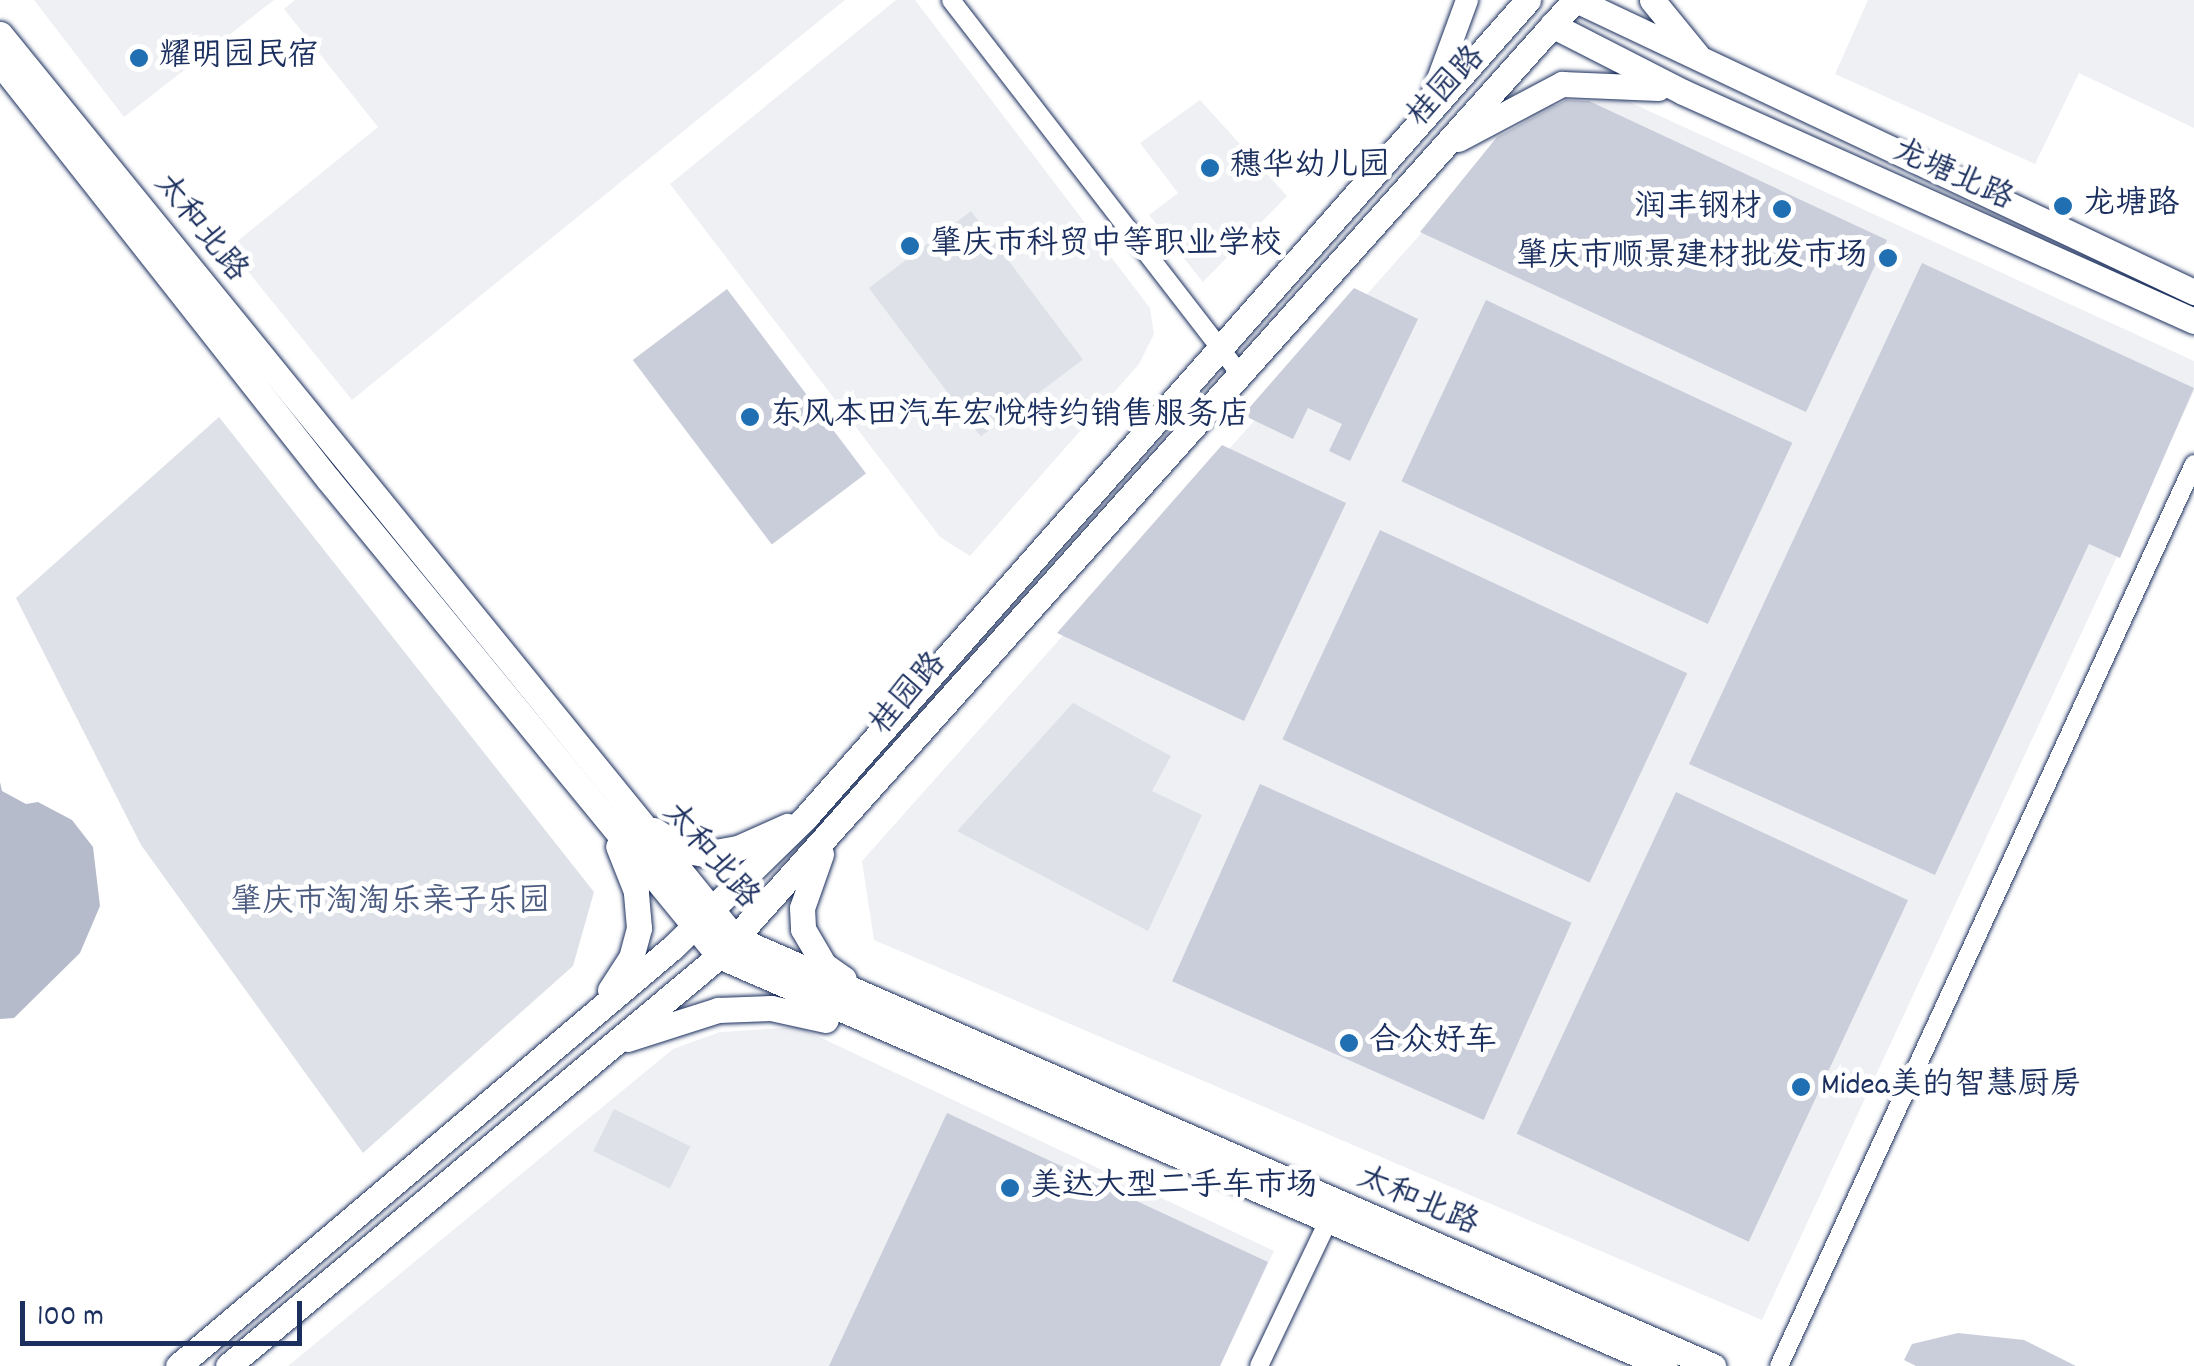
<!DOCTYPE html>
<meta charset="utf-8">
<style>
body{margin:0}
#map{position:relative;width:2194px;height:1366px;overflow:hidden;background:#fff;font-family:Dekko,"LXGW WenKai TC",sans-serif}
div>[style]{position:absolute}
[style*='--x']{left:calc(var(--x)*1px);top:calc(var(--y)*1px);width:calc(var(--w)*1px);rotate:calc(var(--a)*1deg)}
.built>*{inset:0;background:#eff0f4}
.green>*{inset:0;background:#dee1e7;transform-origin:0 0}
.water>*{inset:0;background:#b5bbca}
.building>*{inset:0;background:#caceda;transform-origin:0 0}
.roads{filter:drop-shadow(0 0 2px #1b2f5e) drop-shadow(0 0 2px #1b2f5e)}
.minor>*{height:18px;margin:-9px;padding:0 9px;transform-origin:9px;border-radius:9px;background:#fff}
.tertiary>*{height:22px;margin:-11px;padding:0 11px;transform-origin:11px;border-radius:11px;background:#fff}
.secondary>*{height:25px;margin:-12.5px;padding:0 12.5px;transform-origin:12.5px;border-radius:12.5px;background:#fff}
.dots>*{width:28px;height:28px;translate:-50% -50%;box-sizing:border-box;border:5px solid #fff;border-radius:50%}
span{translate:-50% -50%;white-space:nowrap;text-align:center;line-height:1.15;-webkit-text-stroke:10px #fff;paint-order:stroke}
.poi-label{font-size:32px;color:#1b2f5e}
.left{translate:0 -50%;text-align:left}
.right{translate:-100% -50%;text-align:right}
.street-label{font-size:32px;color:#1b2f5e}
.park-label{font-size:32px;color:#4c5c80}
.scale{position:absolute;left:20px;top:1301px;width:282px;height:45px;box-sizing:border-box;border:5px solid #1b2f5e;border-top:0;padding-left:12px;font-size:30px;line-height:35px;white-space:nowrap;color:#1b2f5e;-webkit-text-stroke:8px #fff;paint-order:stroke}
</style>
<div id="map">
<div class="built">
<div style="clip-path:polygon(34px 0,274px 0,124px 117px)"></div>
<div style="clip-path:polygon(295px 0,845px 0,352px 400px,229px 248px,378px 127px,284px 9px)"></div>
<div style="clip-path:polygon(896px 0,915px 0,1150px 308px,1154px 334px,1139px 364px,970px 556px,940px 537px,670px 184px)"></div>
<div style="clip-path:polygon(1868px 0,2194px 0,2194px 128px,2079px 73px,2035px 164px,1835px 74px)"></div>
<div style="clip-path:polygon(1200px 100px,1287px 196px,1203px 282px,1149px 215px,1178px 193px,1140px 143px)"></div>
<div style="clip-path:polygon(1625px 100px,2194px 361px,2194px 391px,1762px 1320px,874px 940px,862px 861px,1515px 128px,1543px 106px)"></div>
<div style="clip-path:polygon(798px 1027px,1274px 1251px,1220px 1366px,288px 1366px,673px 1049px,720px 1032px)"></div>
</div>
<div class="green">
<div style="left:971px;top:211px;width:186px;height:128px;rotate:53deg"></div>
<div style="clip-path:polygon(219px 417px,594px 892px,573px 966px,363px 1153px,141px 845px,16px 598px)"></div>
<div style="clip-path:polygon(1073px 703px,1171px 756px,1152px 791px,1202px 815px,1148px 931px,957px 831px)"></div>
<div style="left:614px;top:1109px;width:85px;height:47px;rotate:26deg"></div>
</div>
<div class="water">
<div style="clip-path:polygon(0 782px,2px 791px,26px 804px,38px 802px,72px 820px,93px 847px,100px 906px,80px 953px,14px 1018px,0 1019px)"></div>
</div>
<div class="building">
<div style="clip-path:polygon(1566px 100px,1589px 101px,1887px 240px,1806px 412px,1420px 232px,1497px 137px)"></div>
<div style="clip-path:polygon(1922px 263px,2194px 388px,2120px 558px,2089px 544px,1935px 875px,1689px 764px)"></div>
<div style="clip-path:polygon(1354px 288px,1418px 319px,1350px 461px,1329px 451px,1342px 424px,1308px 408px,1293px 439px,1243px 415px)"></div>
<div style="left:727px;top:289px;width:231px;height:118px;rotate:53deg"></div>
<div style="left:1486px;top:300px;width:338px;height:200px;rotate:25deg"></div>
<div style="clip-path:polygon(1222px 445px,1346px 503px,1244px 721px,1057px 633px)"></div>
<div style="left:1380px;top:530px;width:339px;height:231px;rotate:25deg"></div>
<div style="left:1260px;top:784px;width:341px;height:216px;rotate:24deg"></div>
<div style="left:1676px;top:792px;width:256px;height:377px;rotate:25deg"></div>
<div style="clip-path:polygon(947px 1113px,1268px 1262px,1220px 1366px,829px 1366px)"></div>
<div style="clip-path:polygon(1958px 1333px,2024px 1340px,2076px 1366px,1916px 1366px,1904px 1360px,1912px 1344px)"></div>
</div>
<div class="roads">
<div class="minor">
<div style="--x:951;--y:0;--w:470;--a:52.3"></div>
<div style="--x:1259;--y:1366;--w:170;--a:-64.5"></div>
<div style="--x:1779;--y:1366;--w:993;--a:-65.29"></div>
</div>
<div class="tertiary">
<div style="--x:1427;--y:109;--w:116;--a:-69.8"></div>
</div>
<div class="secondary">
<div style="--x:1576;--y:0;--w:684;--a:25.29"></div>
<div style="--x:1652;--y:0;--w:71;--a:50.7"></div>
<div style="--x:1552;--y:25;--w:147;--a:27.1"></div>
<div style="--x:1683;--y:92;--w:560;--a:24.14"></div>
<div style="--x:0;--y:34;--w:1165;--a:50.89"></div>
<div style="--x:735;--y:938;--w:1068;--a:23.64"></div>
<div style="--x:0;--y:63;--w:530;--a:51.75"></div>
<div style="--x:328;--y:479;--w:617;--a:50.66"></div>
<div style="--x:719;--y:956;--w:1031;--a:23.43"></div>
<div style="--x:1458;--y:139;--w:118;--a:-27.9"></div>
<div style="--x:1562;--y:84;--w:96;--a:2.4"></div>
<div style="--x:654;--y:830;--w:38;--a:33"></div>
<div style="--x:686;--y:851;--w:18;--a:9"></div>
<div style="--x:704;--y:854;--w:35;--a:-10"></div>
<div style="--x:738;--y:848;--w:54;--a:-24.2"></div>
<div style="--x:821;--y:854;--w:57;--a:109.4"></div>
<div style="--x:802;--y:908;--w:21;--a:87"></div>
<div style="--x:803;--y:929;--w:42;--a:59.7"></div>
<div style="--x:824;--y:965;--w:24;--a:35"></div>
<div style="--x:610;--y:990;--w:38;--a:-57"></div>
<div style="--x:631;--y:958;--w:31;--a:-75"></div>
<div style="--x:639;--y:928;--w:37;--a:-95"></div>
<div style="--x:636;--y:891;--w:48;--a:-111.8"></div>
<div style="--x:627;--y:1039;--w:96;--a:-17.7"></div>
<div style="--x:718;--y:1010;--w:53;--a:-2.2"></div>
<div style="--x:771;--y:1008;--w:56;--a:12.3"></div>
<div style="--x:178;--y:1366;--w:649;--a:-40.25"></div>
<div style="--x:673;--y:947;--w:185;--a:-44.3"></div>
<div style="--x:805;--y:818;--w:1092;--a:-48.53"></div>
<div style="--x:228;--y:1366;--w:640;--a:-39.86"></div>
<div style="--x:719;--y:956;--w:1283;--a:-48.16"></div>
</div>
</div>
<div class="dots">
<div style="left:139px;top:58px;background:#1f6fb2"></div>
<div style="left:1210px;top:168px;background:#1f6fb2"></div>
<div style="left:2063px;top:206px;background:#1f6fb2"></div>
<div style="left:1782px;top:209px;background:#1f6fb2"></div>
<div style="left:910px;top:246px;background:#1f6fb2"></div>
<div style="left:1888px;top:258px;background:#1f6fb2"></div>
<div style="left:750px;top:417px;background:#1f6fb2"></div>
<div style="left:1349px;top:1043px;background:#1f6fb2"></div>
<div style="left:1801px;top:1087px;background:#1f6fb2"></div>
<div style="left:1010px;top:1188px;background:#1f6fb2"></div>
</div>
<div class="poi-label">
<span class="left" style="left:159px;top:58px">耀明园民宿</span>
<span class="left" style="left:1230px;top:168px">穗华幼儿园</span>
<span class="left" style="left:2083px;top:206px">龙塘路</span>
<span class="right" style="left:1762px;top:209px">润丰钢材</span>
<span class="left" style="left:930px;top:246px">肇庆市科贸中等职业学校</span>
<span class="right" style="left:1868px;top:258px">肇庆市顺景建材批发市场</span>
<span class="left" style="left:770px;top:417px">东风本田汽车宏悦特约销售服务店</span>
<span class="left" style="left:1369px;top:1043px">合众好车</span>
<span class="left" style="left:1821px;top:1087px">Midea美的智慧厨房</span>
<span class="left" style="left:1030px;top:1188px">美达大型二手车市场</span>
</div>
<div class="street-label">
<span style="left:1448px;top:88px;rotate:-47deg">桂园路</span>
<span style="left:1952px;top:177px;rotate:24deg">龙塘北路</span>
<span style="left:199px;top:229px;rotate:51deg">太和北路</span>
<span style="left:910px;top:695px;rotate:-49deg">桂园路</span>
<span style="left:709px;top:857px;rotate:49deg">太和北路</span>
<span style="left:1417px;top:1203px;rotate:23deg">太和北路</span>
</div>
<div class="park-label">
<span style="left:390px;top:904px">肇庆市淘淘乐亲子乐园</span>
</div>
<div class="scale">100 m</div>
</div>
